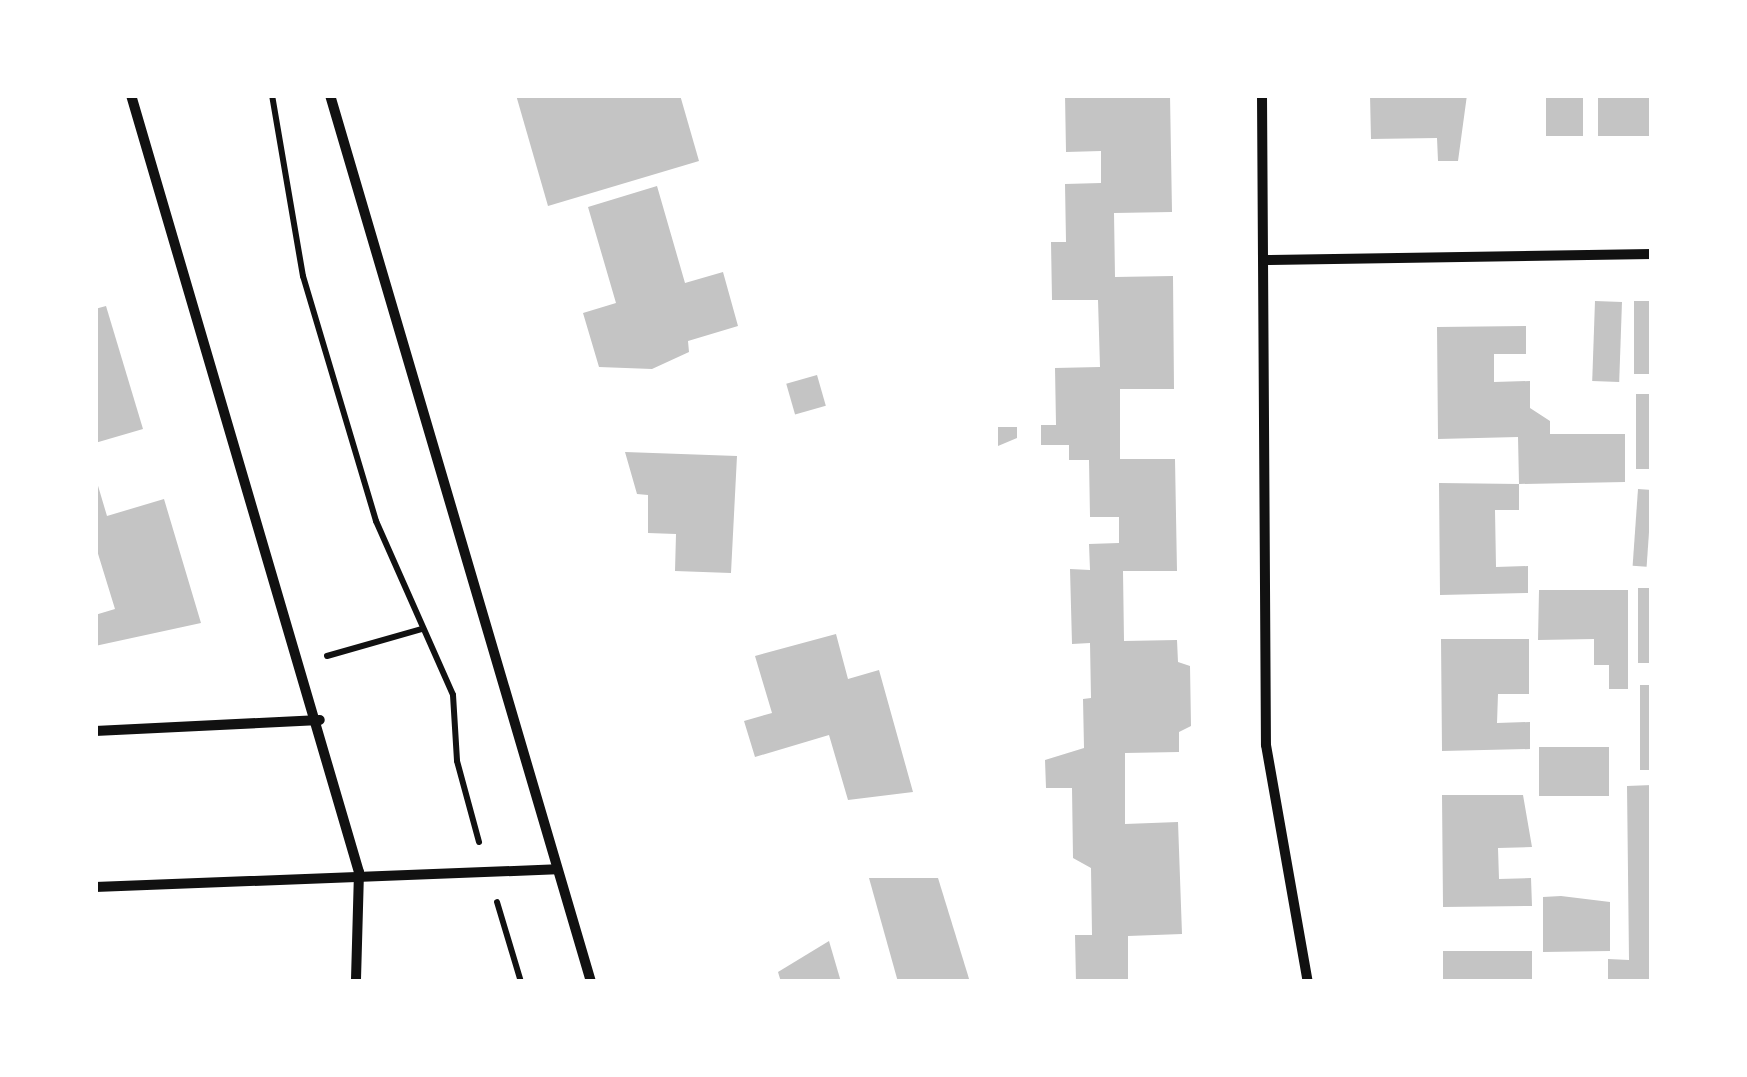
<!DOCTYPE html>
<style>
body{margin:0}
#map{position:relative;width:1747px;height:1077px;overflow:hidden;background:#fff;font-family:"DejaVu Sans",sans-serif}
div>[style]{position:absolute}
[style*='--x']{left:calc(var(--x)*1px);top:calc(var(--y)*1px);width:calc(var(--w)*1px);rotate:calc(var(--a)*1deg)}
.building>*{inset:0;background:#c4c4c4;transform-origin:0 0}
.path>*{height:6px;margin:-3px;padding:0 3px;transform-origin:3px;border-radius:3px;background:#111}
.minor>*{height:10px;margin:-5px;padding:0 5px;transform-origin:5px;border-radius:5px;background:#111}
span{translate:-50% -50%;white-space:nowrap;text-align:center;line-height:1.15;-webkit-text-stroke:8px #fff;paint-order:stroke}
.frame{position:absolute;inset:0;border:98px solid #fff;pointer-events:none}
</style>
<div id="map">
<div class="building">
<div style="clip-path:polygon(516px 95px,680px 95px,699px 161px,548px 206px)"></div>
<div style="clip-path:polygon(1065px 95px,1170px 95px,1172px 212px,1114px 213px,1115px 277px,1173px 276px,1174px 389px,1120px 389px,1120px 459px,1175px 459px,1177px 571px,1123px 571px,1124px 641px,1177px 640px,1178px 662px,1190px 666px,1191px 726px,1179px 732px,1179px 752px,1125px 753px,1125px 824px,1178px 822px,1182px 934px,1128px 936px,1128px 982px,1076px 982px,1075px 935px,1092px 935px,1091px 868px,1073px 858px,1072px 788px,1046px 788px,1045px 760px,1084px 748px,1083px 699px,1091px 698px,1090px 643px,1072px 644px,1070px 569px,1090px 570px,1089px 544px,1119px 543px,1119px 517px,1090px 517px,1089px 460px,1069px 460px,1069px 445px,1041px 445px,1041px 425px,1056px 425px,1055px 368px,1100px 367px,1098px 300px,1052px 300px,1051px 242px,1066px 242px,1065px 184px,1101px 183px,1101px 151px,1066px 152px)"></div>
<div style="clip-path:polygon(1370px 95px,1467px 95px,1458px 161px,1438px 161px,1437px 138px,1371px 139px)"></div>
<div style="left:1546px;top:95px;width:37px;height:41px"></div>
<div style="left:1598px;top:95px;width:54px;height:41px"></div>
<div style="clip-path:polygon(657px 186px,685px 283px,723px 272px,738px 326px,688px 341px,689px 352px,652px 369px,599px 367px,583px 313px,616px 303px,588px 207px)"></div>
<div style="left:1595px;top:301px;width:27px;height:80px;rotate:2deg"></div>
<div style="left:1634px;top:301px;width:18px;height:73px"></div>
<div style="clip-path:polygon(106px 306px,143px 429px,95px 443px,95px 309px)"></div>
<div style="clip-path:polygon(1526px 326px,1526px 354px,1494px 354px,1494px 382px,1530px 381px,1530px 408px,1550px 421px,1550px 434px,1625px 434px,1625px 482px,1519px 484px,1518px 437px,1438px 439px,1437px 327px)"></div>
<div style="left:817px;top:375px;width:32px;height:32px;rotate:74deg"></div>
<div style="left:1636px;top:394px;width:16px;height:75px"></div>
<div style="clip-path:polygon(998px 427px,1017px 427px,1017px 438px,998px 446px)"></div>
<div style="clip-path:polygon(625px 452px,737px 456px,731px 573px,675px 571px,676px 534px,648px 533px,648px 495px,637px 494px)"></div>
<div style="clip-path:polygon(96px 479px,107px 516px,164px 499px,201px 623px,95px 646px,95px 615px,115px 609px,95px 544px)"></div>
<div style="clip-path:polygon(1439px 483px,1519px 484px,1519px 510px,1495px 510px,1496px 567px,1528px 566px,1528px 593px,1440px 595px)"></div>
<div style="left:1638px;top:489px;width:14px;height:77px;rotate:4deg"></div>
<div style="left:1638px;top:588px;width:14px;height:75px"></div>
<div style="clip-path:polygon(1539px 590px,1628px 590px,1628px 689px,1609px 689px,1609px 665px,1594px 665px,1594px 639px,1538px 640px)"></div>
<div style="clip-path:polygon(836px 634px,848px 679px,879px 670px,913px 792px,848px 800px,829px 735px,755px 757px,744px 721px,772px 713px,755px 656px)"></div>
<div style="clip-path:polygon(1441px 639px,1529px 639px,1529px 694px,1498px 694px,1497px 723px,1530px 722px,1530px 749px,1442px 751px)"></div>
<div style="left:1640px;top:685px;width:12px;height:85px"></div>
<div style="left:1539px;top:747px;width:70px;height:49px"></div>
<div style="clip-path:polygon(1652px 785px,1652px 982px,1608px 979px,1608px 959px,1629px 960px,1627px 786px)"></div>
<div style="clip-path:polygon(1442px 795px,1523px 795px,1532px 847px,1498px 848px,1499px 879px,1531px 878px,1532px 906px,1443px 907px)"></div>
<div style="clip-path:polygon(869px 878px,938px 878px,970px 982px,898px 982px)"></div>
<div style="clip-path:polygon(1561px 896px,1610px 902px,1610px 951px,1543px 952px,1543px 897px)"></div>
<div style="clip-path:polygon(829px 941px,841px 982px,781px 982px,778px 972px)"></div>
<div style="left:1443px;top:951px;width:89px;height:31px"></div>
</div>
<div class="path">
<div style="--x:272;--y:95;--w:184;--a:80.3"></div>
<div style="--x:303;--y:276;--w:256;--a:73.4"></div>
<div style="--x:376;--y:521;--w:190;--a:66.1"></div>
<div style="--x:453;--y:695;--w:66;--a:86.5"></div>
<div style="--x:457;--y:761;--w:84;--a:74.8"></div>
<div style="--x:327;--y:656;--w:99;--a:-15.9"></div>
<div style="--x:497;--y:902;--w:84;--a:73.3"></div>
</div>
<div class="minor">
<div style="--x:131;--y:95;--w:810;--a:73.65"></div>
<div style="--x:359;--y:872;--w:110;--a:91.6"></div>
<div style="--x:330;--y:95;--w:925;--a:73.6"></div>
<div style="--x:1262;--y:95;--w:650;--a:89.65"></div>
<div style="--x:1266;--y:745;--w:241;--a:80"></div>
<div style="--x:1265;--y:260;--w:387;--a:-0.9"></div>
<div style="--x:95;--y:731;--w:225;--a:-2.8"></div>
<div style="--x:95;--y:887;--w:462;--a:-2.2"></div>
</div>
<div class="frame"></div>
</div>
